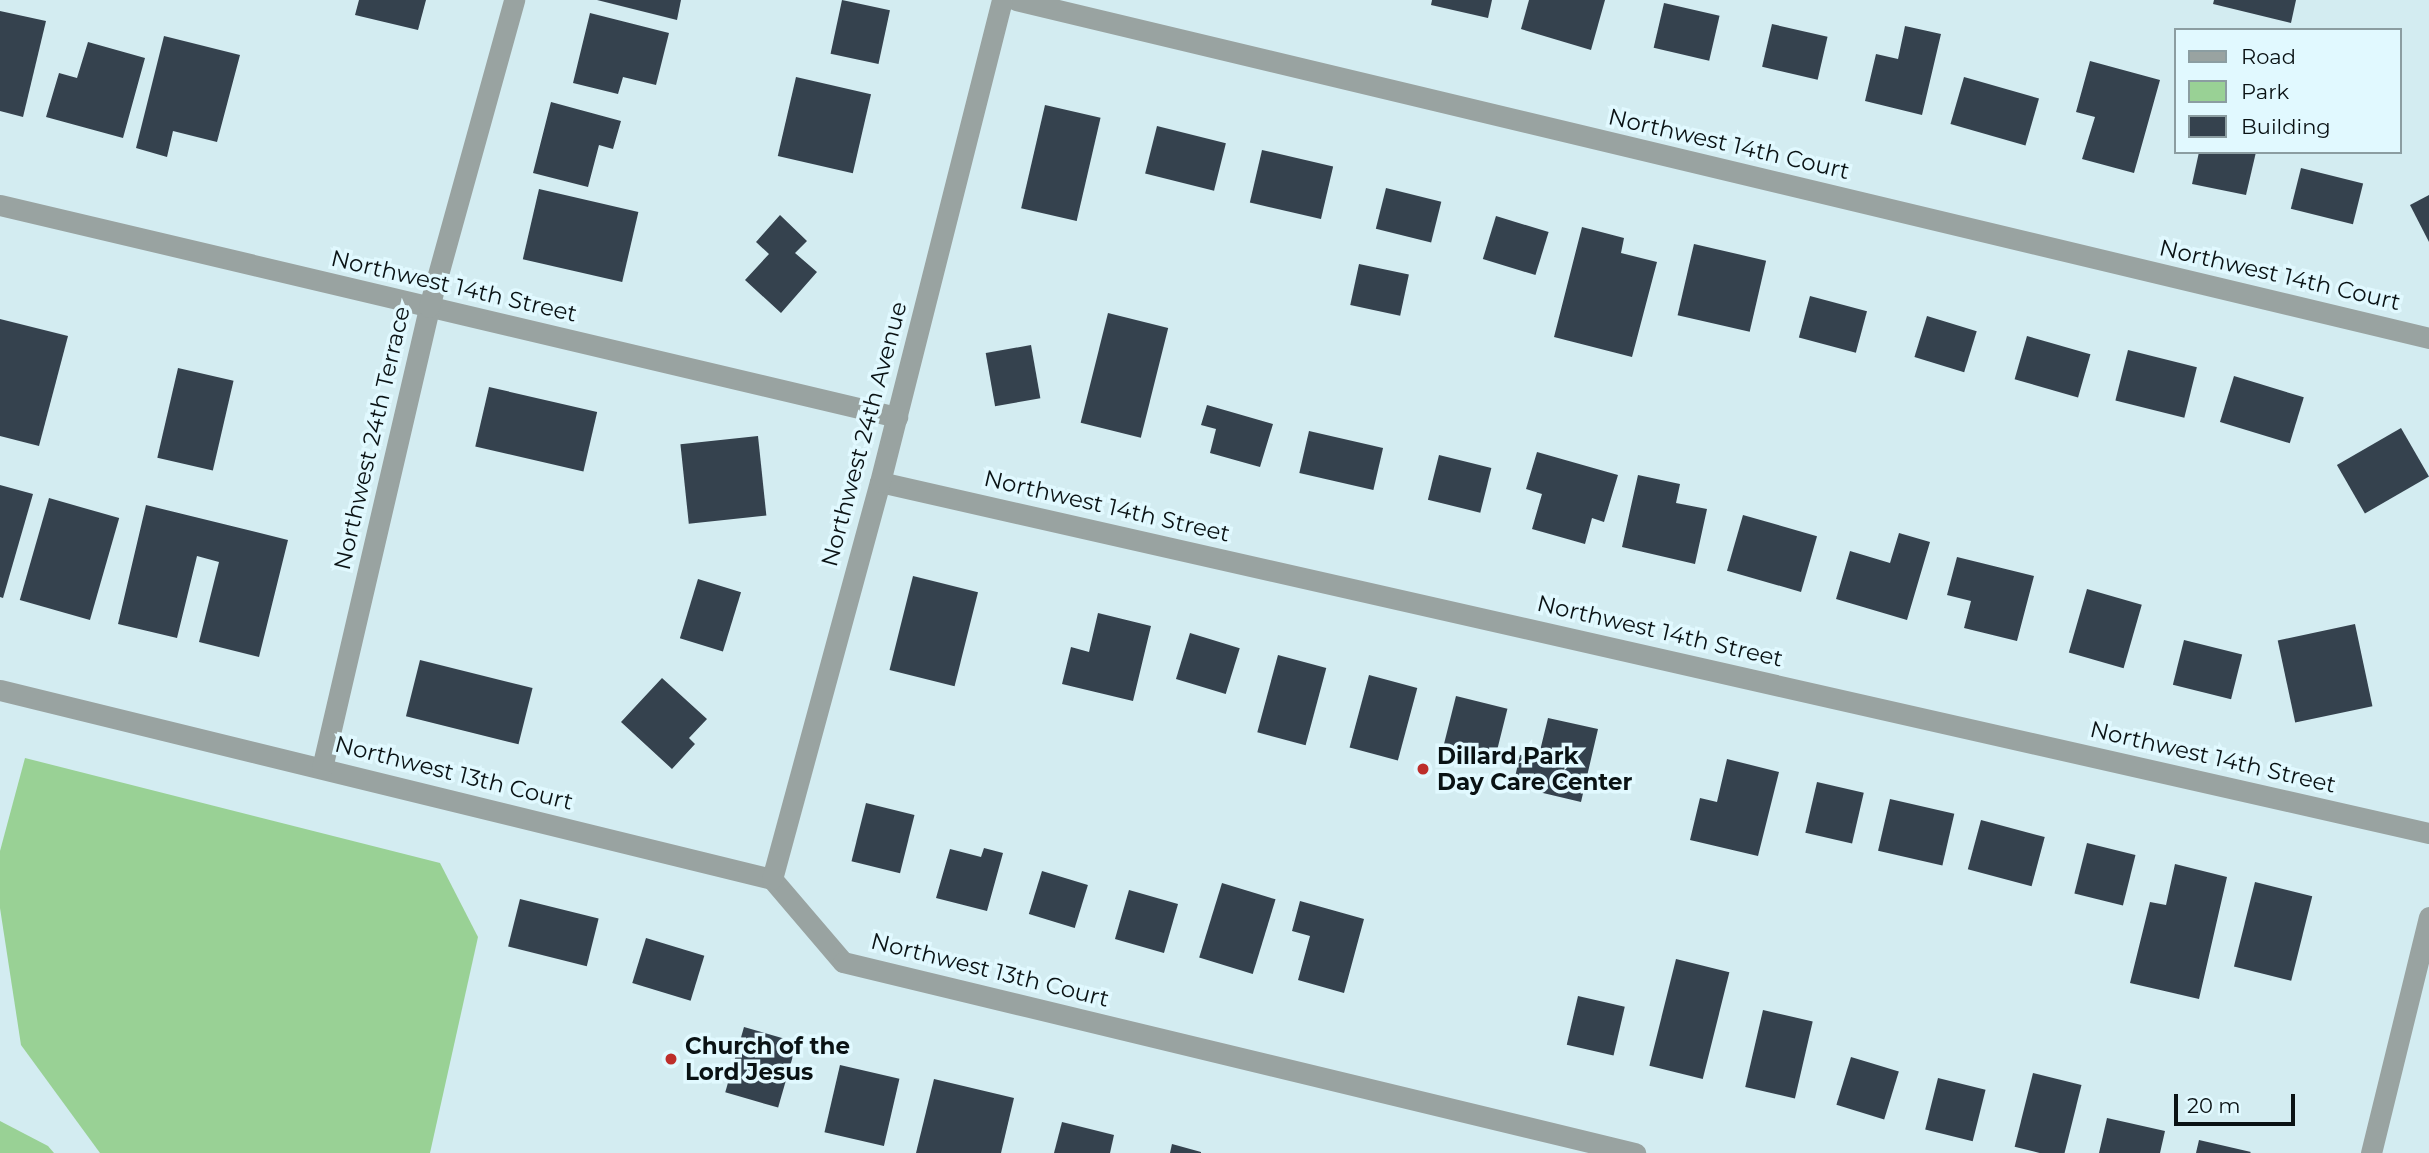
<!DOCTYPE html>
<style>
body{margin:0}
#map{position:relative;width:2429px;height:1153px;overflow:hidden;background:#d3ecf1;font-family:Montserrat,sans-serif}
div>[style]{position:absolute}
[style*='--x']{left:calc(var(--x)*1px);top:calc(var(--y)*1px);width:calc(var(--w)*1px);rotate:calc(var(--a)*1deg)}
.green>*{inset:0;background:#99d195}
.building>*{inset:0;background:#35424e;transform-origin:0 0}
.minor>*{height:21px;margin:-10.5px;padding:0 10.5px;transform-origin:10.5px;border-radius:10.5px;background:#99a3a1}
.dots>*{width:19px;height:19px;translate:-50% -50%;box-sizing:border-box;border:4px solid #e1f9ff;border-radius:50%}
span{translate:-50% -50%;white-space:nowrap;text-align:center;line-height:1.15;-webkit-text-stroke:7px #e1f9ff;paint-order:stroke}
.street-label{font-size:23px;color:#0a1214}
.poi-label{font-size:23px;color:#0a1214;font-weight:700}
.left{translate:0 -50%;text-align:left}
.legend{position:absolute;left:2174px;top:28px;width:228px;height:126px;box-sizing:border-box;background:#e1f9ff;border:2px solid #8b9da1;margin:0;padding:9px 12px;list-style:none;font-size:21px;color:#0a1214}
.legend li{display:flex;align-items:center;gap:14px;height:35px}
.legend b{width:35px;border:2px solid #8b9da1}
.scale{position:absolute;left:2174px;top:1094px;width:121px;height:32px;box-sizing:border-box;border:4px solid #0a1214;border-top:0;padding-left:9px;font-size:21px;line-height:24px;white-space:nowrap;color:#0a1214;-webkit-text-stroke:5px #e1f9ff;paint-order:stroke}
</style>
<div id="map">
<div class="green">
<div style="clip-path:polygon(25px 758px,440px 863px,478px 937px,430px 1153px,100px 1153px,21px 1045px,0 908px,0 851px)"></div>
<div style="clip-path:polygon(0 1121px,48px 1146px,54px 1153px,0 1153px)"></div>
</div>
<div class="building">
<div style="clip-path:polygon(359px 0,426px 0,418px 30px,355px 15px)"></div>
<div style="clip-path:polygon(597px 0,681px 0,677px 20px)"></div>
<div style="left:842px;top:0;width:49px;height:55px;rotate:12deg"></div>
<div style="clip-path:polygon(1432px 0,1492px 0,1488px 18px,1431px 5px)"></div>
<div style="clip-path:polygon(1529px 0,1605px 0,1591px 50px,1521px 29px)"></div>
<div style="clip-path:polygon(2214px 0,2296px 0,2291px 23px,2213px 4px)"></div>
<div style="left:1664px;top:3px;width:57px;height:46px;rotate:13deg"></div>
<div style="clip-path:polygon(0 11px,46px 21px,23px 117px,0 111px)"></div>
<div style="clip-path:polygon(590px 13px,669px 33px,656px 85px,623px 77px,618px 94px,573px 83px)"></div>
<div style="left:1772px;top:24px;width:57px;height:44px;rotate:13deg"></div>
<div style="clip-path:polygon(1905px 26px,1941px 34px,1922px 115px,1865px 101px,1876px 54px,1898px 59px)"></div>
<div style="clip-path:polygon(164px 36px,240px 55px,217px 142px,173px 131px,167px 157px,136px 148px)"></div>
<div style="clip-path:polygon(88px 42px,145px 58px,123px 138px,46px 117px,59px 73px,77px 78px)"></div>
<div style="clip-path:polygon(2090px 61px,2160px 80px,2134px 173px,2082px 159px,2095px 117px,2076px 112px)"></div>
<div style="left:796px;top:77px;width:77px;height:81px;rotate:13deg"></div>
<div style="left:1964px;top:77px;width:78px;height:49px;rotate:16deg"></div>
<div style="clip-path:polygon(551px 102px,621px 121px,613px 149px,599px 145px,588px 187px,533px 173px)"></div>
<div style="left:1045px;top:105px;width:57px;height:106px;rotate:13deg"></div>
<div style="left:1157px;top:126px;width:71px;height:49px;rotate:14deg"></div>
<div style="left:1262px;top:150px;width:73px;height:54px;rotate:13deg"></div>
<div style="clip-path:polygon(2199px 152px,2256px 152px,2246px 195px,2192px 184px)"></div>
<div style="left:2301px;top:168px;width:64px;height:42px;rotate:14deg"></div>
<div style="left:1386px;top:188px;width:57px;height:42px;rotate:14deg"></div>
<div style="left:539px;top:189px;width:102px;height:72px;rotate:13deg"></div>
<div style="clip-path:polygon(2429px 195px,2429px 242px,2410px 205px)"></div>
<div style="clip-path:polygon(780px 215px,807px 241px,795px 253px,817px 272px,781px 313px,745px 280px,769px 254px,756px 242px)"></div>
<div style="left:1496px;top:216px;width:55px;height:45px;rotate:17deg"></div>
<div style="clip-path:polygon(1582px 227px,1624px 238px,1621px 253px,1657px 262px,1632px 357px,1554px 337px)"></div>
<div style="left:1694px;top:244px;width:74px;height:73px;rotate:13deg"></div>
<div style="left:1359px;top:264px;width:51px;height:42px;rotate:12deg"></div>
<div style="left:1810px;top:296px;width:59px;height:43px;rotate:15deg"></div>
<div style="left:1108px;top:313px;width:62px;height:113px;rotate:14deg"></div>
<div style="left:1927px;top:316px;width:52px;height:43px;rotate:17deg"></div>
<div style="clip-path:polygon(0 319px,68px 336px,39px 446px,0 436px)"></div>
<div style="left:2027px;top:336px;width:66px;height:45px;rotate:16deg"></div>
<div style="left:1031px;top:345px;width:54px;height:46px;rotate:80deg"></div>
<div style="left:2128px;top:350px;width:71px;height:52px;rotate:14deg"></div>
<div style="left:178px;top:368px;width:57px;height:92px;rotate:13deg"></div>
<div style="left:2234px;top:376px;width:73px;height:48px;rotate:17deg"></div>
<div style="left:489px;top:387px;width:111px;height:61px;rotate:13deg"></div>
<div style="clip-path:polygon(1207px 405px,1273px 424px,1260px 467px,1210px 453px,1216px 429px,1201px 425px)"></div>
<div style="left:2401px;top:428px;width:56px;height:74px;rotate:60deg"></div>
<div style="left:1309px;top:431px;width:76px;height:43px;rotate:13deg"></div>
<div style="left:758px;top:436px;width:80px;height:78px;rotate:84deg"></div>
<div style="clip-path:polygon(1537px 452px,1618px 475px,1604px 522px,1592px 518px,1585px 544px,1532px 529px,1542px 494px,1526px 489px)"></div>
<div style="left:1439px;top:455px;width:54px;height:46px;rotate:14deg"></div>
<div style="clip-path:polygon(1638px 475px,1680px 484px,1676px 503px,1707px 509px,1695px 564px,1622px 547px)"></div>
<div style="clip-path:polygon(0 485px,33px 494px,3px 598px,0 597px)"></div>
<div style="left:49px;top:498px;width:73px;height:106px;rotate:16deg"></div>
<div style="clip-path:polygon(146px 505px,288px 540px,259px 657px,199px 642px,219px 562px,197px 556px,177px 638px,118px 624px)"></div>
<div style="left:1743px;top:515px;width:77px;height:58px;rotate:16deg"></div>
<div style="clip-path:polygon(1899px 533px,1930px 542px,1907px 620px,1836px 599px,1850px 551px,1890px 563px)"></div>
<div style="clip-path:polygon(1957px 557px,2034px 576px,2017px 641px,1964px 628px,1971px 601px,1947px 595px)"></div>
<div style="left:913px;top:576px;width:67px;height:97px;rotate:14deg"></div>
<div style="left:698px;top:579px;width:45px;height:62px;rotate:17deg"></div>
<div style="left:2087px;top:589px;width:57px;height:66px;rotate:16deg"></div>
<div style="clip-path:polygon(1098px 613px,1151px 626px,1133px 701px,1062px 684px,1071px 647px,1089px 652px)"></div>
<div style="left:2355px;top:624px;width:84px;height:79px;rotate:78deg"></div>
<div style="left:1190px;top:633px;width:52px;height:48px;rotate:17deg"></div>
<div style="left:2184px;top:640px;width:60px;height:46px;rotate:14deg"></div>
<div style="left:1278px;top:655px;width:50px;height:80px;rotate:15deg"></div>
<div style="left:420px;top:660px;width:116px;height:58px;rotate:14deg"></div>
<div style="left:1369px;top:675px;width:50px;height:75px;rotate:15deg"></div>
<div style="clip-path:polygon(662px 678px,707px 719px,689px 738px,695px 744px,672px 769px,621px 722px)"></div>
<div style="left:1456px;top:696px;width:53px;height:57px;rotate:14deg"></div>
<div style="clip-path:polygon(1548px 718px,1598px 729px,1581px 802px,1513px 786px,1520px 755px,1538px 759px)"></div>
<div style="clip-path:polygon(1727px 759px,1779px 772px,1758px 856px,1690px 840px,1700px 798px,1717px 802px)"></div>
<div style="left:1817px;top:782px;width:48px;height:52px;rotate:13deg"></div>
<div style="left:1890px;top:799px;width:66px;height:53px;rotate:13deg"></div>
<div style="left:866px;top:803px;width:50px;height:60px;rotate:14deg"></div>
<div style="left:1981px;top:820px;width:66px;height:51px;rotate:15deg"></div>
<div style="left:2087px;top:843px;width:50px;height:52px;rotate:14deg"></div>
<div style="clip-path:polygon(984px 848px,1003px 853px,987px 911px,936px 898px,950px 849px,981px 857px)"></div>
<div style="clip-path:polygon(2175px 864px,2227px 877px,2199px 999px,2130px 983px,2150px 902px,2166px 905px)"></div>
<div style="left:1042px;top:871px;width:48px;height:45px;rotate:17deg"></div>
<div style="left:2255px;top:882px;width:59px;height:87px;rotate:14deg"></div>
<div style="left:1222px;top:883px;width:56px;height:78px;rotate:17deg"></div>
<div style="left:1129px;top:890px;width:51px;height:51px;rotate:16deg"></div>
<div style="left:520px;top:899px;width:81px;height:49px;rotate:14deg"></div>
<div style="clip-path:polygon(1300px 901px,1364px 919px,1344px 993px,1298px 980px,1310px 936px,1292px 931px)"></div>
<div style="left:646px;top:938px;width:61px;height:47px;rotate:17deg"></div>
<div style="left:1676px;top:959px;width:55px;height:110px;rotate:14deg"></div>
<div style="left:1578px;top:996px;width:48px;height:50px;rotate:13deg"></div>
<div style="left:1763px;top:1010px;width:51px;height:79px;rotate:13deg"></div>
<div style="left:744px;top:1027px;width:55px;height:68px;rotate:16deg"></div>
<div style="left:1851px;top:1057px;width:50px;height:50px;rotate:17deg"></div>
<div style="left:840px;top:1065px;width:61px;height:69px;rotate:13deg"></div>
<div style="left:2033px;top:1073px;width:50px;height:76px;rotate:14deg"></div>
<div style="left:1938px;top:1078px;width:49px;height:53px;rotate:14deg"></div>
<div style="clip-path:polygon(934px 1079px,1014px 1098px,1001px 1153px,916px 1153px)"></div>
<div style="clip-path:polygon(2107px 1118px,2165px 1131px,2160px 1153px,2099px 1153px)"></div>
<div style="clip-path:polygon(1062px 1122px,1114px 1135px,1110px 1153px,1054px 1153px)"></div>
<div style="clip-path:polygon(2199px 1140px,2251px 1152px,2250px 1153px,2196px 1153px)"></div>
<div style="clip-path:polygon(1172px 1144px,1201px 1152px,1201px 1153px,1170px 1153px)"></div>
</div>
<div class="minor">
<div style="--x:1016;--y:0;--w:1453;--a:13.45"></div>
<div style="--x:0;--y:205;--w:922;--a:13.3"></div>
<div style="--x:880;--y:482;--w:1588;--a:12.77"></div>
<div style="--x:0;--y:690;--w:795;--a:13.76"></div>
<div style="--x:772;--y:879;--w:109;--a:49.5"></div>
<div style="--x:843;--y:962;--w:815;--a:13.56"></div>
<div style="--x:322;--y:768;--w:473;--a:-76.9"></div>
<div style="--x:429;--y:307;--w:319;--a:-74.5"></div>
<div style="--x:772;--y:879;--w:411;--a:-74.8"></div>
<div style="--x:880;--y:482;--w:497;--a:-75.8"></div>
<div style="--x:2371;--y:1153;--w:243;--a:-76.2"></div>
</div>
<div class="dots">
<div style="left:1423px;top:769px;background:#bd2e2b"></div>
<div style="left:671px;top:1059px;background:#bd2e2b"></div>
</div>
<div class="street-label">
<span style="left:1729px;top:144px;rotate:13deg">Northwest 14th Court</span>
<span style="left:2280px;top:275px;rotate:13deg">Northwest 14th Court</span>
<span style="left:454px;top:286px;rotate:13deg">Northwest 14th Street</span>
<span style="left:864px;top:434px;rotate:-75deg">Northwest 24th Avenue</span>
<span style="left:372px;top:438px;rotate:-77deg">Northwest 24th Terrace</span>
<span style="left:1107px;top:506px;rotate:13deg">Northwest 14th Street</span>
<span style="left:1660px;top:631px;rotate:13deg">Northwest 14th Street</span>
<span style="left:2213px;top:757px;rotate:13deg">Northwest 14th Street</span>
<span style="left:454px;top:773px;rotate:14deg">Northwest 13th Court</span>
<span style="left:990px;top:970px;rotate:14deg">Northwest 13th Court</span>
</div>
<div class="poi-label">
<span class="left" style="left:1437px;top:769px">Dillard Park<br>Day Care Center</span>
<span class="left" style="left:685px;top:1059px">Church of the<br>Lord Jesus</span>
</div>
<ul class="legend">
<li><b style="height:9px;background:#99a3a1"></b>Road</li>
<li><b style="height:19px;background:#99d195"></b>Park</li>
<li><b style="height:19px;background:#35424e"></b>Building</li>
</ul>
<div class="scale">20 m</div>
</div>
